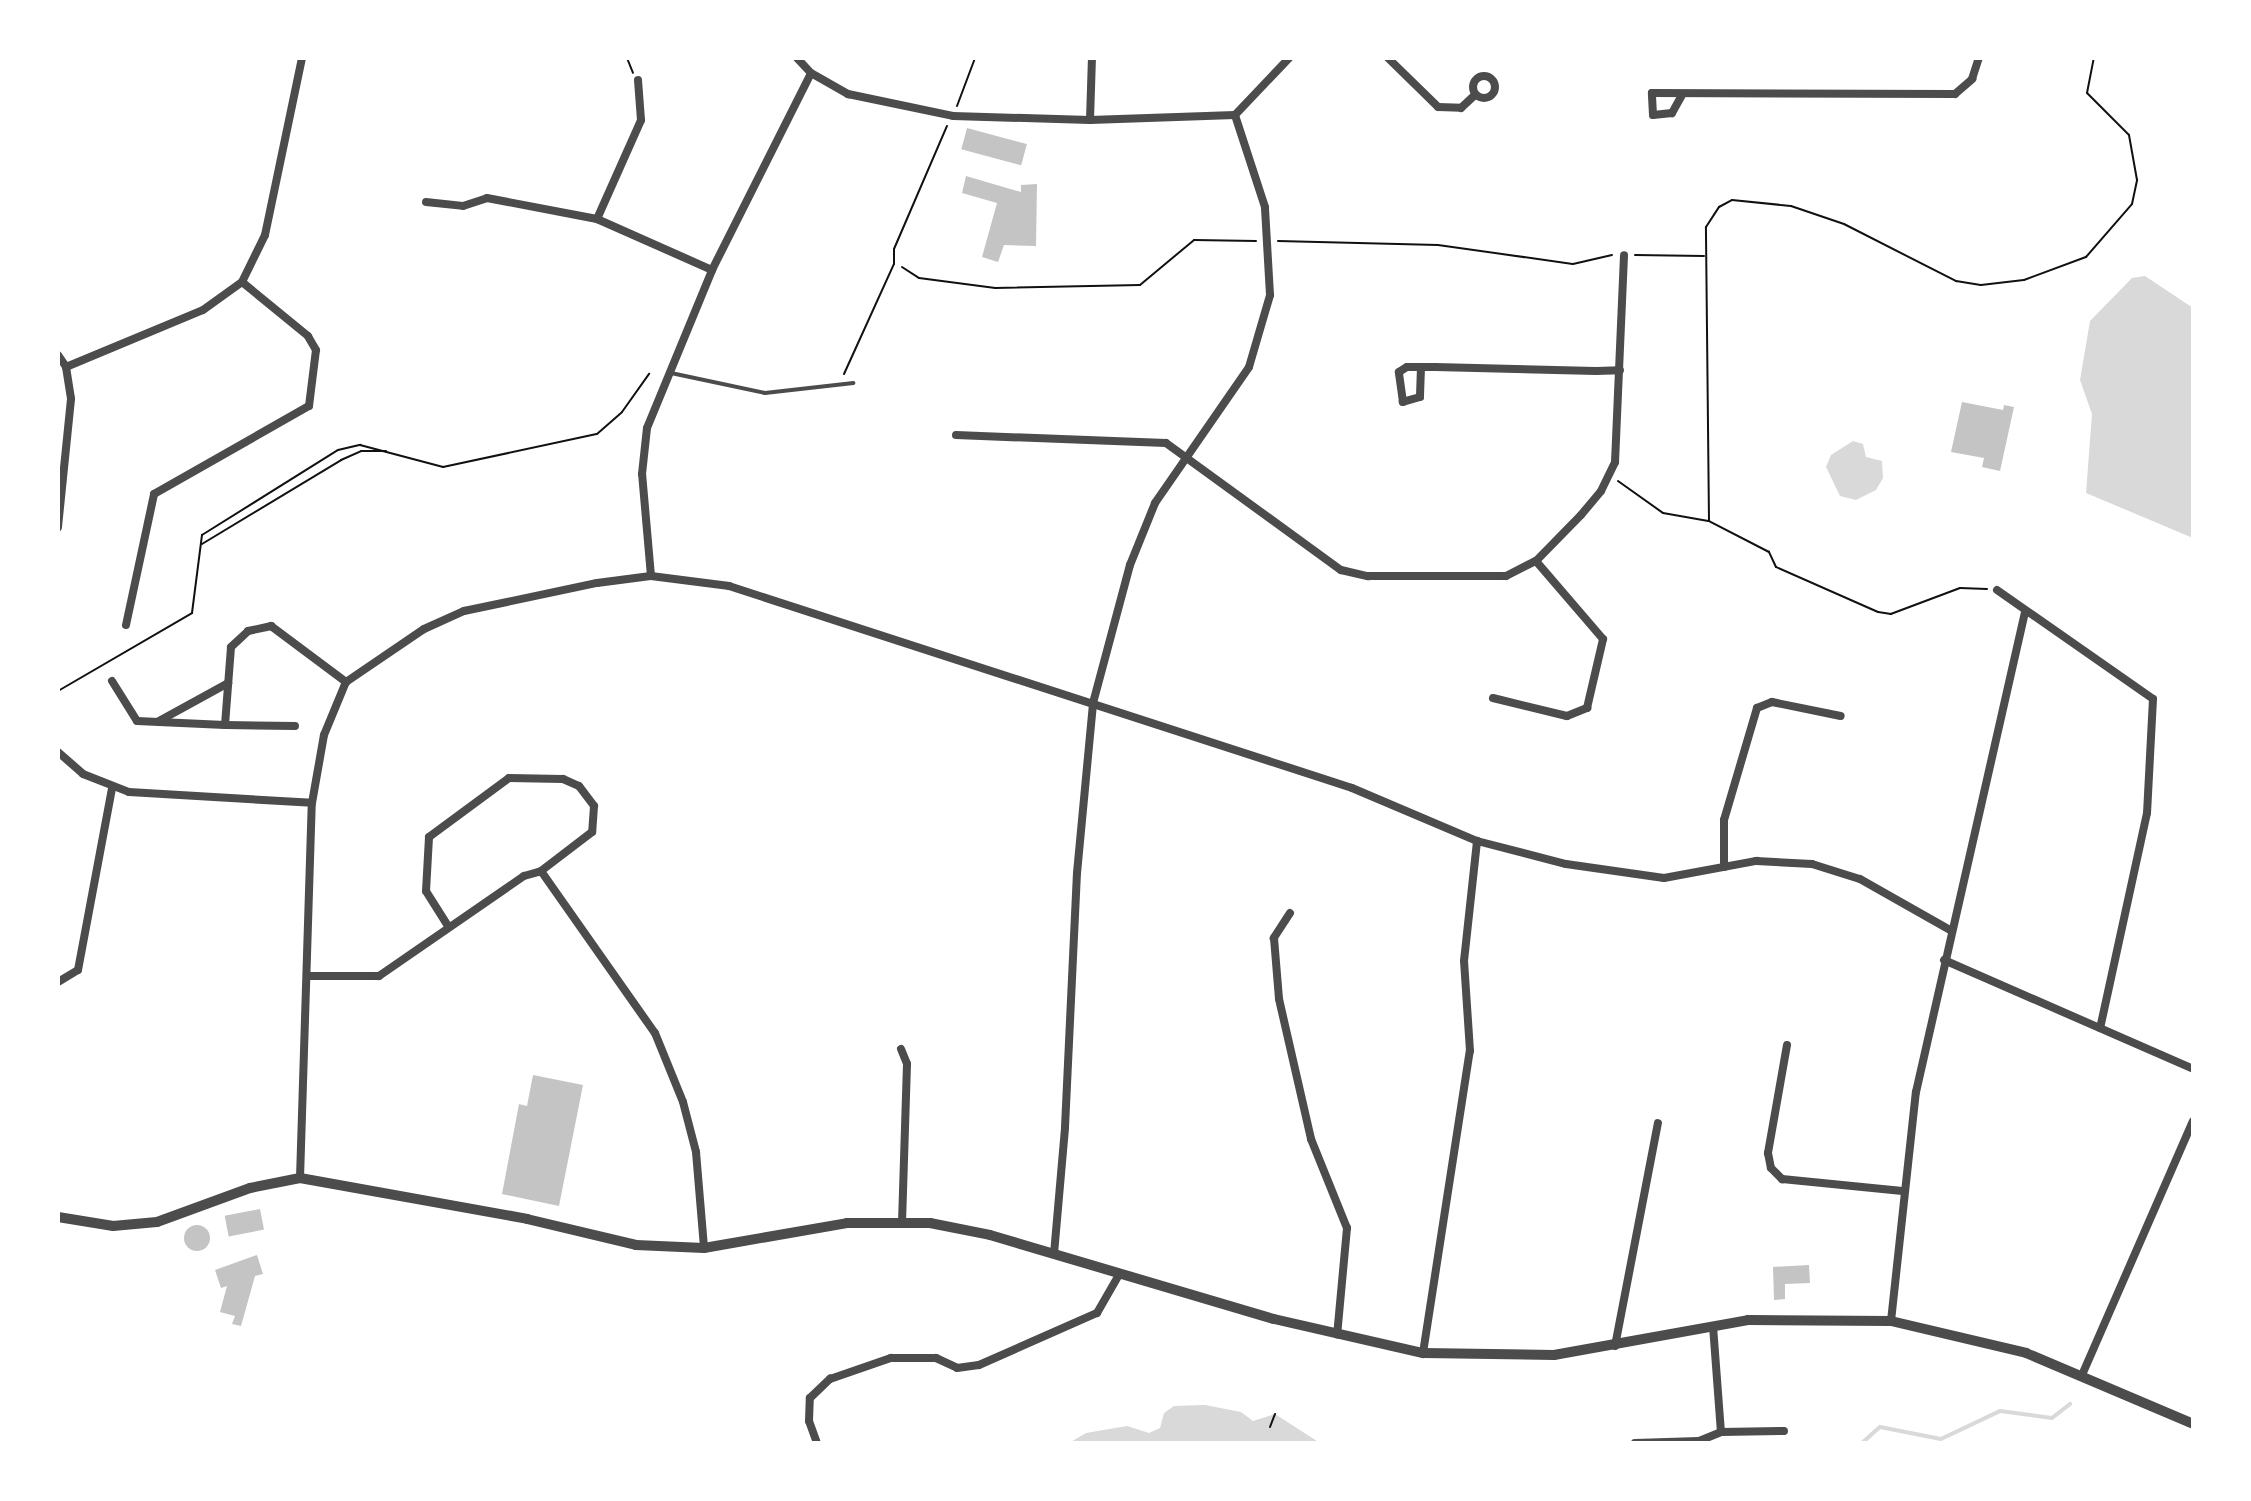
<!DOCTYPE html>
<style>
body{margin:0}
#map{position:relative;width:2251px;height:1501px;overflow:hidden;background:#fff;font-family:"Alegreya Sans",sans-serif}
div>[style]{position:absolute}
[style*='--x']{left:calc(var(--x)*1px);top:calc(var(--y)*1px);width:calc(var(--w)*1px);rotate:calc(var(--a)*1deg)}
.water>*{inset:0;background:#d9d9d9}
.stream>*{height:4px;margin:-2px;padding:0 2px;transform-origin:2px;border-radius:2px;background:#d9d9d9}
.building>*{inset:0;background:#c4c4c4;transform-origin:0 0}
.round{border-radius:50%}
.path>*{height:2px;margin:-1px;padding:0 1px;transform-origin:1px;border-radius:1px;background:#111}
.service>*{height:4px;margin:-2px;padding:0 2px;transform-origin:2px;border-radius:2px;background:#4c4c4c}
.minor>*{height:8px;margin:-4px;padding:0 4px;transform-origin:4px;border-radius:4px;background:#4c4c4c}
.minor>.ring{margin:-4px;padding:0;box-sizing:content-box;background:none;border:8px solid #4c4c4c;border-radius:50%}
.tertiary>*{height:10px;margin:-5px;padding:0 5px;transform-origin:5px;border-radius:5px;background:#4c4c4c}
span{translate:-50% -50%;white-space:nowrap;text-align:center;line-height:1.15;-webkit-text-stroke:7px #fff;paint-order:stroke}
.frame{position:absolute;inset:0;border:60px solid #fff;pointer-events:none}
</style>
<div id="map">
<div class="water">
<div style="clip-path:polygon(2145px 276px,2193px 308px,2193px 538px,2086px 493px,2092px 414px,2080px 380px,2090px 321px,2132px 278px)"></div>
<div style="clip-path:polygon(1853px 441px,1863px 444px,1866px 457px,1882px 461px,1883px 478px,1876px 490px,1856px 500px,1840px 496px,1826px 467px,1831px 455px)"></div>
<div style="clip-path:polygon(1205px 1405px,1241px 1412px,1253px 1421px,1275px 1414px,1320px 1443px,1069px 1443px,1086px 1433px,1127px 1426px,1149px 1433px,1160px 1428px,1164px 1413px,1174px 1406px)"></div>
</div>
<div class="stream">
<div style="--x:1862;--y:1443;--w:24;--a:-42"></div>
<div style="--x:1880;--y:1427;--w:62;--a:11.1"></div>
<div style="--x:1941;--y:1439;--w:65;--a:-25.4"></div>
<div style="--x:2000;--y:1411;--w:52;--a:7.7"></div>
<div style="--x:2052;--y:1418;--w:23;--a:-38"></div>
</div>
<div class="building">
<div style="left:967px;top:128px;width:62px;height:22px;rotate:15deg"></div>
<div style="clip-path:polygon(966px 176px,1021px 192px,1021px 185px,1037px 184px,1036px 246px,1004px 245px,998px 262px,982px 257px,997px 203px,962px 193px)"></div>
<div style="clip-path:polygon(1962px 402px,2003px 410px,2004px 405px,2014px 407px,2000px 471px,1982px 467px,1984px 458px,1951px 452px)"></div>
<div style="clip-path:polygon(533px 1075px,583px 1085px,559px 1206px,502px 1194px,519px 1104px,527px 1106px)"></div>
<div style="left:260px;top:1209px;width:21px;height:36px;rotate:79deg"></div>
<div class="round" style="left:184px;top:1225px;width:26px;height:26px"></div>
<div style="clip-path:polygon(257px 1255px,263px 1274px,255px 1276px,241px 1326px,232px 1324px,235px 1316px,220px 1312px,227px 1286px,221px 1288px,215px 1270px)"></div>
<div style="clip-path:polygon(1809px 1265px,1810px 1283px,1785px 1284px,1785px 1299px,1774px 1300px,1773px 1267px)"></div>
</div>
<div class="path">
<div style="--x:627;--y:58;--w:16;--a:68"></div>
<div style="--x:957;--y:106;--w:51;--a:-69.4"></div>
<div style="--x:1278;--y:241;--w:160;--a:1.4"></div>
<div style="--x:1438;--y:245;--w:136;--a:8"></div>
<div style="--x:1573;--y:264;--w:40;--a:-13"></div>
<div style="--x:1635;--y:255;--w:69;--a:0.8"></div>
<div style="--x:902;--y:267;--w:20;--a:33"></div>
<div style="--x:919;--y:278;--w:77;--a:7.5"></div>
<div style="--x:995;--y:288;--w:145;--a:-1.2"></div>
<div style="--x:1140;--y:285;--w:70;--a:-39.8"></div>
<div style="--x:1194;--y:240;--w:62;--a:0.9"></div>
<div style="--x:844;--y:374;--w:121;--a:-65.6"></div>
<div style="--x:894;--y:264;--w:15;--a:-90"></div>
<div style="--x:894;--y:249;--w:134;--a:-66.7"></div>
<div style="--x:1618;--y:481;--w:55;--a:35.4"></div>
<div style="--x:1663;--y:513;--w:46;--a:10.1"></div>
<div style="--x:202;--y:544;--w:162;--a:-31.1"></div>
<div style="--x:341;--y:460;--w:22;--a:-24"></div>
<div style="--x:361;--y:451;--w:25;--a:0"></div>
<div style="--x:1987;--y:589;--w:27;--a:-178"></div>
<div style="--x:1960;--y:588;--w:74;--a:159.4"></div>
<div style="--x:1891;--y:614;--w:13;--a:-171"></div>
<div style="--x:1878;--y:612;--w:111;--a:-156.2"></div>
<div style="--x:1776;--y:567;--w:17;--a:-115"></div>
<div style="--x:1769;--y:552;--w:68;--a:-152.7"></div>
<div style="--x:1709;--y:521;--w:294;--a:-90.6"></div>
<div style="--x:1706;--y:227;--w:24;--a:-57"></div>
<div style="--x:1719;--y:207;--w:15;--a:-28"></div>
<div style="--x:1732;--y:200;--w:59;--a:5.8"></div>
<div style="--x:1791;--y:206;--w:56;--a:18.8"></div>
<div style="--x:1844;--y:224;--w:126;--a:27"></div>
<div style="--x:1956;--y:281;--w:25;--a:9"></div>
<div style="--x:1981;--y:285;--w:43;--a:-6.6"></div>
<div style="--x:2024;--y:280;--w:66;--a:-20.4"></div>
<div style="--x:2086;--y:257;--w:70;--a:-49"></div>
<div style="--x:2132;--y:204;--w:25;--a:-78"></div>
<div style="--x:2137;--y:180;--w:46;--a:-100.1"></div>
<div style="--x:2129;--y:135;--w:59;--a:-135"></div>
<div style="--x:2087;--y:93;--w:36;--a:-79"></div>
<div style="--x:58;--y:691;--w:155;--a:-30.2"></div>
<div style="--x:192;--y:613;--w:79;--a:-82.7"></div>
<div style="--x:202;--y:535;--w:160;--a:-32"></div>
<div style="--x:338;--y:450;--w:23;--a:-13"></div>
<div style="--x:360;--y:445;--w:86;--a:14.8"></div>
<div style="--x:443;--y:467;--w:157;--a:-12.1"></div>
<div style="--x:597;--y:434;--w:33;--a:-41"></div>
<div style="--x:622;--y:412;--w:47;--a:-54.6"></div>
<div style="--x:1270;--y:1427;--w:14;--a:-69"></div>
</div>
<div class="service">
<div style="--x:671;--y:373;--w:96;--a:12"></div>
<div style="--x:765;--y:393;--w:89;--a:-6.5"></div>
</div>
<div class="minor">
<div style="--x:797;--y:58;--w:21;--a:47"></div>
<div style="--x:811;--y:73;--w:43;--a:29.6"></div>
<div style="--x:848;--y:94;--w:107;--a:11.8"></div>
<div style="--x:953;--y:116;--w:137;--a:1.7"></div>
<div style="--x:1090;--y:120;--w:145;--a:-2"></div>
<div style="--x:1388;--y:58;--w:70;--a:44.4"></div>
<div style="--x:1438;--y:107;--w:23;--a:2"></div>
<div style="--x:1461;--y:108;--w:19;--a:-43"></div>
<div class="ring" style="left:1473px;top:76px;width:14px;height:14px"></div>
<div style="--x:1682;--y:95;--w:21;--a:119"></div>
<div style="--x:1672;--y:113;--w:19;--a:174"></div>
<div style="--x:1653;--y:115;--w:22;--a:-93"></div>
<div style="--x:1652;--y:93;--w:303;--a:0.2"></div>
<div style="--x:1955;--y:94;--w:23;--a:-41"></div>
<div style="--x:1972;--y:79;--w:22;--a:-72"></div>
<div style="--x:1235;--y:115;--w:79;--a:-46.5"></div>
<div style="--x:1090;--y:120;--w:62;--a:-88.2"></div>
<div style="--x:426;--y:202;--w:37;--a:6"></div>
<div style="--x:463;--y:206;--w:25;--a:-18"></div>
<div style="--x:487;--y:198;--w:112;--a:10.8"></div>
<div style="--x:597;--y:219;--w:126;--a:23.9"></div>
<div style="--x:597;--y:219;--w:108;--a:-66"></div>
<div style="--x:641;--y:120;--w:40;--a:-94.3"></div>
<div style="--x:58;--y:355;--w:14;--a:56"></div>
<div style="--x:66;--y:367;--w:32;--a:81"></div>
<div style="--x:71;--y:399;--w:129;--a:95.8"></div>
<div style="--x:66;--y:367;--w:148;--a:-22.6"></div>
<div style="--x:203;--y:310;--w:48;--a:-35.7"></div>
<div style="--x:242;--y:282;--w:52;--a:-63.9"></div>
<div style="--x:265;--y:235;--w:181;--a:-78.2"></div>
<div style="--x:1421;--y:367;--w:30;--a:92"></div>
<div style="--x:1420;--y:397;--w:18;--a:164"></div>
<div style="--x:1403;--y:402;--w:30;--a:-98"></div>
<div style="--x:1399;--y:372;--w:9;--a:-32"></div>
<div style="--x:1407;--y:367;--w:28;--a:0"></div>
<div style="--x:1435;--y:367;--w:161;--a:1.4"></div>
<div style="--x:1596;--y:371;--w:24;--a:-2"></div>
<div style="--x:956;--y:435;--w:210;--a:2.2"></div>
<div style="--x:1166;--y:443;--w:216;--a:36"></div>
<div style="--x:1341;--y:570;--w:28;--a:13"></div>
<div style="--x:1368;--y:576;--w:138;--a:0"></div>
<div style="--x:1506;--y:576;--w:34;--a:-27"></div>
<div style="--x:1536;--y:561;--w:64;--a:-45.6"></div>
<div style="--x:1581;--y:515;--w:31;--a:-50"></div>
<div style="--x:1601;--y:491;--w:32;--a:-64"></div>
<div style="--x:1615;--y:462;--w:207;--a:-87.5"></div>
<div style="--x:651;--y:576;--w:102;--a:-95"></div>
<div style="--x:642;--y:474;--w:46;--a:-83.8"></div>
<div style="--x:647;--y:428;--w:171;--a:-67.6"></div>
<div style="--x:712;--y:270;--w:220;--a:-63.3"></div>
<div style="--x:1997;--y:590;--w:190;--a:34.9"></div>
<div style="--x:2153;--y:699;--w:114;--a:93"></div>
<div style="--x:2147;--y:813;--w:220;--a:102.3"></div>
<div style="--x:126;--y:625;--w:134;--a:-77.9"></div>
<div style="--x:154;--y:494;--w:178;--a:-29.6"></div>
<div style="--x:309;--y:406;--w:56;--a:-82.9"></div>
<div style="--x:316;--y:350;--w:16;--a:-120"></div>
<div style="--x:308;--y:336;--w:85;--a:-140.7"></div>
<div style="--x:112;--y:681;--w:47;--a:58"></div>
<div style="--x:137;--y:721;--w:88;--a:2.6"></div>
<div style="--x:225;--y:725;--w:78;--a:-85.6"></div>
<div style="--x:231;--y:647;--w:23;--a:-43"></div>
<div style="--x:248;--y:631;--w:24;--a:-12"></div>
<div style="--x:271;--y:626;--w:94;--a:36.7"></div>
<div style="--x:1493;--y:698;--w:76;--a:13.7"></div>
<div style="--x:1567;--y:716;--w:22;--a:-22"></div>
<div style="--x:1587;--y:708;--w:71;--a:-76.9"></div>
<div style="--x:1603;--y:639;--w:103;--a:-130.7"></div>
<div style="--x:159;--y:721;--w:79;--a:-28.8"></div>
<div style="--x:225;--y:725;--w:70;--a:0.8"></div>
<div style="--x:58;--y:752;--w:33;--a:41"></div>
<div style="--x:83;--y:774;--w:49;--a:21.4"></div>
<div style="--x:129;--y:792;--w:183;--a:3.4"></div>
<div style="--x:1724;--y:867;--w:47;--a:-90"></div>
<div style="--x:1724;--y:820;--w:117;--a:-73.6"></div>
<div style="--x:1757;--y:708;--w:16;--a:-22"></div>
<div style="--x:1772;--y:702;--w:70;--a:11.5"></div>
<div style="--x:1290;--y:913;--w:30;--a:123"></div>
<div style="--x:1274;--y:938;--w:61;--a:85.3"></div>
<div style="--x:1279;--y:999;--w:144;--a:77.1"></div>
<div style="--x:1311;--y:1139;--w:96;--a:68"></div>
<div style="--x:1347;--y:1228;--w:107;--a:95.3"></div>
<div style="--x:448;--y:926;--w:41;--a:-122.2"></div>
<div style="--x:426;--y:891;--w:54;--a:-86.8"></div>
<div style="--x:429;--y:837;--w:99;--a:-36.4"></div>
<div style="--x:509;--y:778;--w:54;--a:1.1"></div>
<div style="--x:563;--y:779;--w:17;--a:24"></div>
<div style="--x:579;--y:786;--w:25;--a:53"></div>
<div style="--x:594;--y:806;--w:26;--a:94"></div>
<div style="--x:592;--y:832;--w:64;--a:142.6"></div>
<div style="--x:1944;--y:960;--w:272;--a:23.6"></div>
<div style="--x:308;--y:976;--w:71;--a:0"></div>
<div style="--x:379;--y:976;--w:176;--a:-34.6"></div>
<div style="--x:524;--y:876;--w:18;--a:-16"></div>
<div style="--x:541;--y:871;--w:198;--a:54.9"></div>
<div style="--x:655;--y:1033;--w:74;--a:67.9"></div>
<div style="--x:683;--y:1102;--w:52;--a:75.4"></div>
<div style="--x:696;--y:1152;--w:96;--a:85.2"></div>
<div style="--x:58;--y:982;--w:23;--a:-31"></div>
<div style="--x:78;--y:970;--w:185;--a:-79.4"></div>
<div style="--x:1787;--y:1045;--w:110;--a:100"></div>
<div style="--x:1768;--y:1153;--w:15;--a:79"></div>
<div style="--x:1771;--y:1168;--w:16;--a:45"></div>
<div style="--x:1782;--y:1179;--w:121;--a:5.7"></div>
<div style="--x:901;--y:1049;--w:16;--a:68"></div>
<div style="--x:907;--y:1064;--w:157;--a:91.8"></div>
<div style="--x:300;--y:1178;--w:375;--a:-88.2"></div>
<div style="--x:312;--y:803;--w:69;--a:-80"></div>
<div style="--x:324;--y:735;--w:57;--a:-67.5"></div>
<div style="--x:346;--y:682;--w:94;--a:-34.2"></div>
<div style="--x:424;--y:629;--w:44;--a:-24.2"></div>
<div style="--x:464;--y:611;--w:136;--a:-11.9"></div>
<div style="--x:597;--y:583;--w:54;--a:-7.4"></div>
<div style="--x:651;--y:576;--w:79;--a:7.3"></div>
<div style="--x:729;--y:586;--w:655;--a:17.96"></div>
<div style="--x:1352;--y:788;--w:136;--a:23"></div>
<div style="--x:1477;--y:841;--w:92;--a:14.5"></div>
<div style="--x:1566;--y:864;--w:99;--a:8.1"></div>
<div style="--x:1664;--y:878;--w:94;--a:-10.5"></div>
<div style="--x:1756;--y:861;--w:56;--a:3.1"></div>
<div style="--x:1812;--y:864;--w:50;--a:17.4"></div>
<div style="--x:1860;--y:879;--w:103;--a:29.5"></div>
<div style="--x:1054;--y:1254;--w:127;--a:-85"></div>
<div style="--x:1065;--y:1127;--w:254;--a:-87.3"></div>
<div style="--x:1077;--y:873;--w:171;--a:-84.6"></div>
<div style="--x:1093;--y:703;--w:143;--a:-75"></div>
<div style="--x:1130;--y:565;--w:67;--a:-68"></div>
<div style="--x:1155;--y:503;--w:165;--a:-55.3"></div>
<div style="--x:1249;--y:367;--w:75;--a:-73.7"></div>
<div style="--x:1270;--y:295;--w:88;--a:-93.3"></div>
<div style="--x:1265;--y:207;--w:97;--a:-108.1"></div>
<div style="--x:1891;--y:1321;--w:230;--a:-83.8"></div>
<div style="--x:1916;--y:1092;--w:492;--a:-77.2"></div>
<div style="--x:1713;--y:1326;--w:106;--a:85.7"></div>
<div style="--x:1615;--y:1346;--w:227;--a:-79.1"></div>
<div style="--x:1423;--y:1353;--w:306;--a:-81.2"></div>
<div style="--x:1470;--y:1051;--w:90;--a:-93.8"></div>
<div style="--x:1464;--y:961;--w:121;--a:-83.8"></div>
<div style="--x:2082;--y:1375;--w:277;--a:-66.4"></div>
<div style="--x:817;--y:1443;--w:23;--a:-110"></div>
<div style="--x:809;--y:1421;--w:23;--a:-88"></div>
<div style="--x:810;--y:1398;--w:28;--a:-44"></div>
<div style="--x:830;--y:1379;--w:65;--a:-19"></div>
<div style="--x:891;--y:1358;--w:45;--a:0"></div>
<div style="--x:936;--y:1358;--w:23;--a:25"></div>
<div style="--x:957;--y:1368;--w:22;--a:-8"></div>
<div style="--x:979;--y:1365;--w:129;--a:-23.8"></div>
<div style="--x:1097;--y:1313;--w:46;--a:-60.1"></div>
<div style="--x:1635;--y:1443;--w:64;--a:-1.8"></div>
<div style="--x:1699;--y:1441;--w:24;--a:-22"></div>
<div style="--x:1721;--y:1432;--w:63;--a:-0.9"></div>
</div>
<div class="tertiary">
<div style="--x:58;--y:1217;--w:56;--a:9.3"></div>
<div style="--x:113;--y:1226;--w:44;--a:-5.2"></div>
<div style="--x:157;--y:1222;--w:99;--a:-20.1"></div>
<div style="--x:250;--y:1188;--w:51;--a:-11.3"></div>
<div style="--x:300;--y:1178;--w:231;--a:10.2"></div>
<div style="--x:527;--y:1219;--w:112;--a:13.4"></div>
<div style="--x:636;--y:1245;--w:68;--a:2.5"></div>
<div style="--x:704;--y:1248;--w:145;--a:-9.9"></div>
<div style="--x:847;--y:1223;--w:83;--a:0"></div>
<div style="--x:930;--y:1223;--w:61;--a:11.3"></div>
<div style="--x:990;--y:1235;--w:296;--a:16.5"></div>
<div style="--x:1274;--y:1319;--w:153;--a:12.9"></div>
<div style="--x:1423;--y:1353;--w:131;--a:0.9"></div>
<div style="--x:1554;--y:1355;--w:197;--a:-10.2"></div>
<div style="--x:1748;--y:1320;--w:143;--a:0.4"></div>
<div style="--x:1891;--y:1321;--w:139;--a:13.3"></div>
<div style="--x:2026;--y:1353;--w:181;--a:23"></div>
</div>
<div class="frame"></div>
</div>
